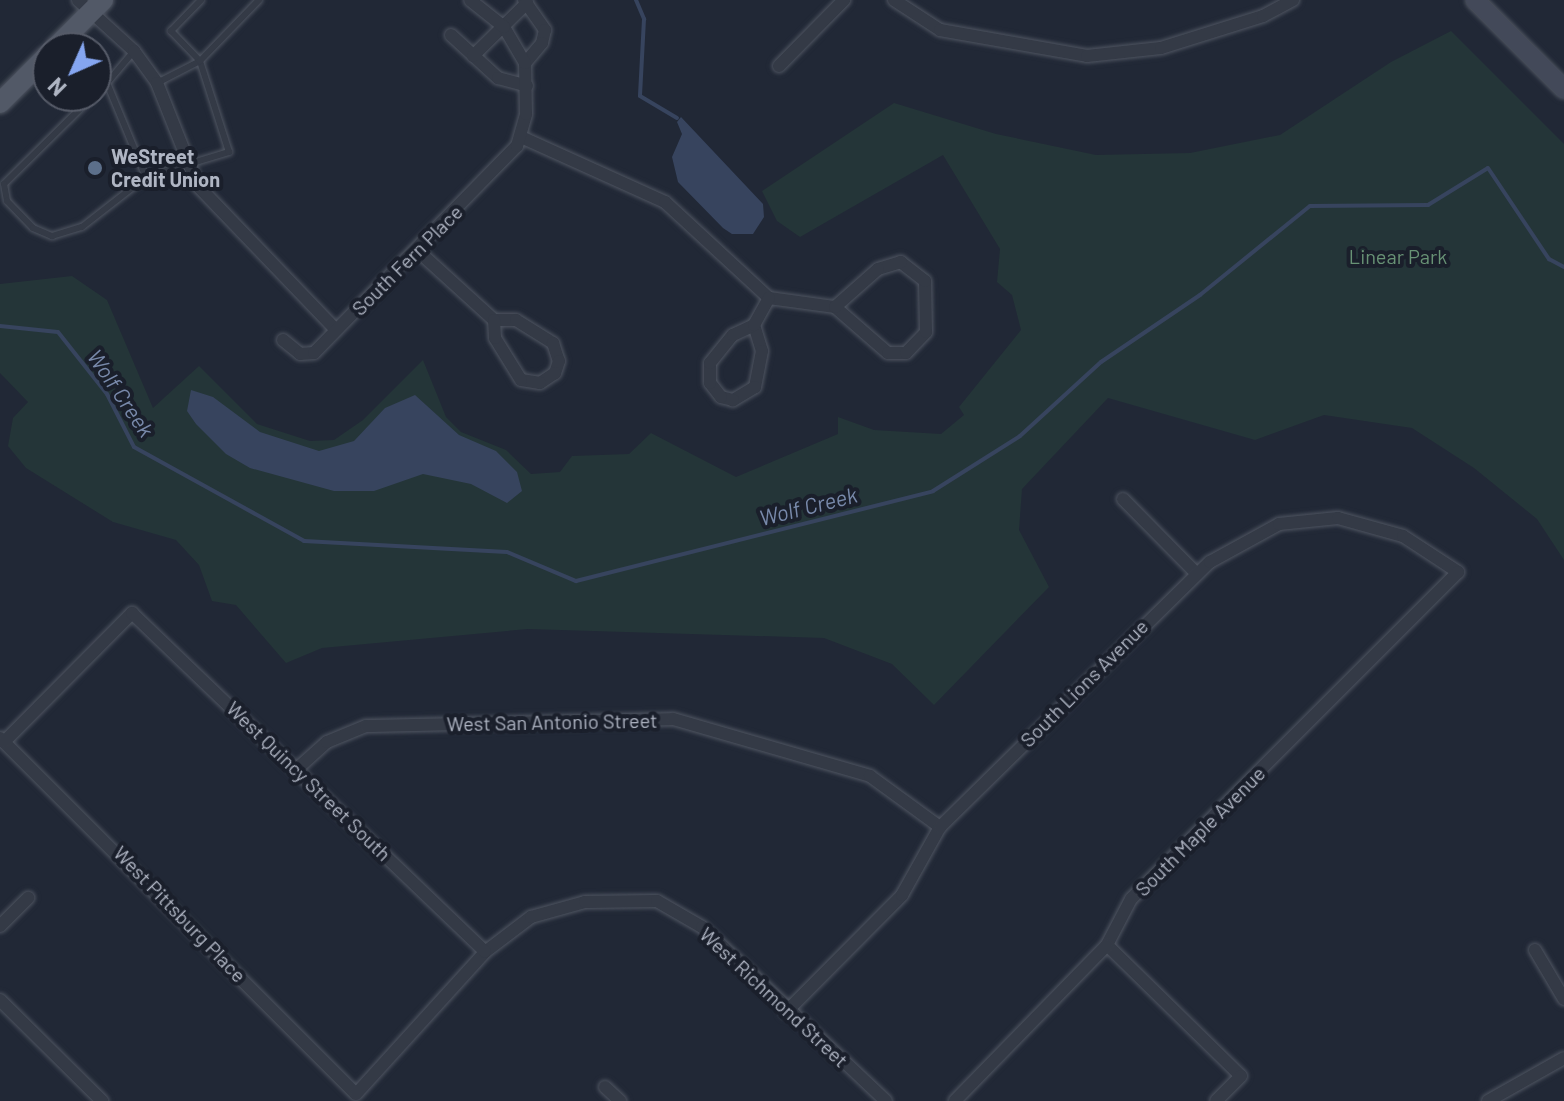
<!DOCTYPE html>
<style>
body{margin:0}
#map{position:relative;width:1564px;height:1101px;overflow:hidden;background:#212836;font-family:Barlow,sans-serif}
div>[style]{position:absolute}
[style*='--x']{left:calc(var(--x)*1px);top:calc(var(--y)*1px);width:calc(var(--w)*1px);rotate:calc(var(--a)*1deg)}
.green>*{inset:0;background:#243538}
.water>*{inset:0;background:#37445e}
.stream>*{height:4px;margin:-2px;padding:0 2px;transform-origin:2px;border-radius:2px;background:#37445e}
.roads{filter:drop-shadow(0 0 2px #4f5561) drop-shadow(0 0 2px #4f5561)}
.service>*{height:6px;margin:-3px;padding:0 3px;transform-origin:3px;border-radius:3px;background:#343a46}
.minor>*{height:12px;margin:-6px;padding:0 6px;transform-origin:6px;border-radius:6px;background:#343a46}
.secondary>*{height:18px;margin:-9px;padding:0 9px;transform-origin:9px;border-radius:9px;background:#434959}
.primary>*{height:20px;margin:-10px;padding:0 10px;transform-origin:10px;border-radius:10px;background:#525967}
.dots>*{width:22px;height:22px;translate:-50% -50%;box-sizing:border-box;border:4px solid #1a1f2b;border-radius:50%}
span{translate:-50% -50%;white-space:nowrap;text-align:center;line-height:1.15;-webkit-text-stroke:8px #1a1f2b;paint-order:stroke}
.poi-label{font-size:20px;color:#afb5c3;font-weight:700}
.left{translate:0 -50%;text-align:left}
.park-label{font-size:20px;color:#689275}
.street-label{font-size:20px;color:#afb5c3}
.water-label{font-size:22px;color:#7889aa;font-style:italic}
.north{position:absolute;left:32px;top:32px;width:80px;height:80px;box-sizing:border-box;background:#1a1f2b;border:2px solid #565b68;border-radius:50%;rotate:225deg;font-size:22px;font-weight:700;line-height:32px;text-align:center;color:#afb5c3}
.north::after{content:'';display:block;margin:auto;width:28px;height:36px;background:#85a6f1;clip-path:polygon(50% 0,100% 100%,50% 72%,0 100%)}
</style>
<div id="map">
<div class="green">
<div style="clip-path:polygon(1451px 31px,1564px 144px,1564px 560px,1537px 519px,1474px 468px,1412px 428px,1324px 415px,1255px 440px,1108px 398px,1022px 489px,1019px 530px,1049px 587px,934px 705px,892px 664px,824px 638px,528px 629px,322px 648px,286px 663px,236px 605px,212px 601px,199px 565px,176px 540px,113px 522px,26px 468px,8px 446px,13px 418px,28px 402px,0 373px,0 284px,72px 276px,107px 300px,153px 408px,199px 366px,257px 424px,310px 441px,334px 440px,363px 420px,423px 360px,446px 417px,461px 432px,506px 450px,531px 474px,560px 472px,572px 456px,629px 454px,651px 433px,736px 477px,838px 434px,838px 417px,874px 430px,941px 434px,964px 415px,959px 407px,1021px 330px,1012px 295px,997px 282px,1000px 249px,943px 155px,800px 237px,777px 221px,762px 191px,894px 103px,996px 134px,1096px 155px,1190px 153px,1280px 135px,1391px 62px)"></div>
</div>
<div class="water">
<div style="clip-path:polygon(681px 117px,763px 204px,764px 217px,753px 234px,732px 234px,723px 228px,678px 182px,672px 157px,682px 134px,677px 122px)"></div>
<div style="clip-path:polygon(191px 390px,213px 397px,260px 432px,319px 451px,354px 441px,385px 408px,415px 395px,459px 435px,496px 451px,517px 472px,522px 491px,507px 503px,471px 484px,423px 474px,374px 491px,334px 491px,250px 468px,226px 454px,196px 424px,187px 411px)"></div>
</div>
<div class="stream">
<div style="--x:636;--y:0;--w:21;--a:67"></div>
<div style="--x:644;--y:19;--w:77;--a:93"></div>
<div style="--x:640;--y:96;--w:43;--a:30.7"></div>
<div style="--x:0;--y:326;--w:58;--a:5.9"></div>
<div style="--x:58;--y:332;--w:79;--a:51.7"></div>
<div style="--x:107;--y:394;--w:59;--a:63"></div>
<div style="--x:134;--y:447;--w:194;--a:28.9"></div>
<div style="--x:304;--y:541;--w:203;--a:3.1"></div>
<div style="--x:507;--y:552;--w:75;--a:22.8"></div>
<div style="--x:576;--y:581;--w:368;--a:-14.1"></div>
<div style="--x:933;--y:491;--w:103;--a:-32.3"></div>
<div style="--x:1020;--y:436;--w:110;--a:-42.4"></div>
<div style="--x:1101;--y:362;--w:120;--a:-34.1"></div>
<div style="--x:1200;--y:295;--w:141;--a:-39"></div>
<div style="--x:1310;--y:206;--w:118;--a:-0.5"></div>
<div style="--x:1428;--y:205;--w:70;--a:-31.7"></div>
<div style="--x:1488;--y:168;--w:110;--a:56.2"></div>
<div style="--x:1549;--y:259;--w:17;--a:28"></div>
</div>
<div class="roads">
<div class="service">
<div style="--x:134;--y:51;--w:42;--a:130.2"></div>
<div style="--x:107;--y:83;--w:102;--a:67.5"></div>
<div style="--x:146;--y:177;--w:87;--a:-16.8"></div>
<div style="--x:229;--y:152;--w:96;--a:-107.7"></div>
<div style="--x:200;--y:61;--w:42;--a:-134"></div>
<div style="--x:171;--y:31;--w:43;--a:-45.9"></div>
<div style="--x:157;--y:83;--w:48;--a:-27.1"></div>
<div style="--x:200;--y:61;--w:85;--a:-46"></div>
<div style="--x:93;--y:96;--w:125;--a:135.3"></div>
<div style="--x:4;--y:184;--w:17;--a:80"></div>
<div style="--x:7;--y:201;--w:37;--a:46"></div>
<div style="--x:33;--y:228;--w:21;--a:23"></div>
<div style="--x:52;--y:236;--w:31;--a:-17"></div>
<div style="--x:82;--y:227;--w:81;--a:-38"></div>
</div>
<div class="minor">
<div style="--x:78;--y:0;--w:76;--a:42.3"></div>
<div style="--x:134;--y:51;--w:39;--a:54"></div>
<div style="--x:157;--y:83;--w:111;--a:68.3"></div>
<div style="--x:198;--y:186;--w:199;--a:46.2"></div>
<div style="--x:524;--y:0;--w:37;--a:55"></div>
<div style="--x:545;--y:30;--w:13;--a:103"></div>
<div style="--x:542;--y:43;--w:26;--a:130"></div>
<div style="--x:894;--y:0;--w:55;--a:33.1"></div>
<div style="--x:940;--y:30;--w:149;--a:10"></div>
<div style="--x:1087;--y:56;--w:74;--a:-6.2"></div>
<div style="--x:1161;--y:48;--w:107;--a:-17.4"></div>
<div style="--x:1263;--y:16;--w:34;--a:-28"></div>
<div style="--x:451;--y:35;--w:64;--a:42.5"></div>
<div style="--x:498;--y:78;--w:30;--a:15"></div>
<div style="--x:473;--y:56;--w:76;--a:-44.5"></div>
<div style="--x:779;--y:66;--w:93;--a:-45.4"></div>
<div style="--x:521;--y:137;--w:158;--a:24.3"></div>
<div style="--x:665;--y:202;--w:142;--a:42.7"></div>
<div style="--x:769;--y:298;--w:67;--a:7.8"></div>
<div style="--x:835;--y:307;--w:70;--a:41"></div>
<div style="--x:888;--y:353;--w:18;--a:0"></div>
<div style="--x:906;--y:353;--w:29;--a:-46"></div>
<div style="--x:926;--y:332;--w:51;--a:-91.1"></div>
<div style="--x:925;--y:281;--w:31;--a:-142"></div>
<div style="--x:901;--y:262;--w:24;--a:163"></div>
<div style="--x:878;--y:269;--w:57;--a:138.5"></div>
<div style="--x:417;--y:250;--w:104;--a:42.3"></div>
<div style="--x:494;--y:320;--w:22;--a:0"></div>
<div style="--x:516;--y:320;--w:44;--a:31.9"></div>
<div style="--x:553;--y:343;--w:19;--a:72"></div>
<div style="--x:559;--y:361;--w:13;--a:108"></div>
<div style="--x:555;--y:373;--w:18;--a:146"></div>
<div style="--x:540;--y:383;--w:19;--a:-171"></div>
<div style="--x:521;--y:380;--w:49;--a:-121.8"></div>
<div style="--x:495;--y:338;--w:18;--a:-93"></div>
<div style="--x:754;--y:325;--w:27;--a:73"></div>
<div style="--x:762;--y:351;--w:37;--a:101"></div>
<div style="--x:755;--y:387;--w:26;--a:149"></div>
<div style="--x:733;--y:400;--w:12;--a:-166"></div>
<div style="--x:721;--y:397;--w:18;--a:-128"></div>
<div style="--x:710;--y:383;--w:20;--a:-90"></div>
<div style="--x:710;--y:363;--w:36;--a:-51"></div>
<div style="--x:733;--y:335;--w:23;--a:-25"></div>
<div style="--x:754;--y:325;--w:31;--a:-61"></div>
<div style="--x:283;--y:340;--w:22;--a:39"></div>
<div style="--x:300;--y:354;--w:14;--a:-4"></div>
<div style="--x:314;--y:353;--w:290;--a:-45.6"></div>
<div style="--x:517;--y:146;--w:33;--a:-74"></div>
<div style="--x:526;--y:114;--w:51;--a:-91.1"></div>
<div style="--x:525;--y:63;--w:42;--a:-120.3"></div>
<div style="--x:504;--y:27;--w:43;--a:-141.5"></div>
<div style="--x:1123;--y:499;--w:103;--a:45.4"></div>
<div style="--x:0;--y:738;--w:503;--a:45"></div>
<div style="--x:356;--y:1094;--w:192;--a:-47.7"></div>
<div style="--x:485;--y:952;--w:58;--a:-37.3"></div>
<div style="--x:531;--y:917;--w:56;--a:-15.5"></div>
<div style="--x:585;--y:902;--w:72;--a:-0.8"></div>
<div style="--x:657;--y:901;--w:52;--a:30"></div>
<div style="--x:702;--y:927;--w:253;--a:43.4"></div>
<div style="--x:4;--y:742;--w:182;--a:-45.2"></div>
<div style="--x:132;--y:613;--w:489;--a:43.8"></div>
<div style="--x:298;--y:768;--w:39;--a:-42"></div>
<div style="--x:327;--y:742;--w:42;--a:-22.3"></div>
<div style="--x:366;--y:726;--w:307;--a:-1.3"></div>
<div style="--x:673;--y:719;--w:205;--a:16.1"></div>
<div style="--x:870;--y:776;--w:87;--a:36.1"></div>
<div style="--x:0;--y:926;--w:40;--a:-45"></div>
<div style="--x:1107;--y:945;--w:187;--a:44.4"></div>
<div style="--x:1241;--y:1076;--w:35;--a:135"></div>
<div style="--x:1535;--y:950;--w:57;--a:59.4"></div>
<div style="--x:0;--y:1000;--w:144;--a:44.7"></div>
<div style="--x:786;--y:1012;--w:165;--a:-45.2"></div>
<div style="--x:902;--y:895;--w:78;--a:-60.8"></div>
<div style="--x:940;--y:827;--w:378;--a:-44.5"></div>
<div style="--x:1210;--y:562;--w:79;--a:-28.8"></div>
<div style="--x:1279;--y:524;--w:59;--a:-5.8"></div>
<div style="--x:1338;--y:518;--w:67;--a:15.5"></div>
<div style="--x:1403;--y:536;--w:66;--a:33.2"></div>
<div style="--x:1458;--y:572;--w:462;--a:135"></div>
<div style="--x:1131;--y:899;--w:52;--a:117.6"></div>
<div style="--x:1107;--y:945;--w:218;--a:134.3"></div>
<div style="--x:605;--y:1087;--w:21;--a:43"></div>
<div style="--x:1488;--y:1101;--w:87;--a:-29.5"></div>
</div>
<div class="secondary">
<div style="--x:1475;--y:0;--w:126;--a:45"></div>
</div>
<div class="primary">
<div style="--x:55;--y:48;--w:68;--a:-45"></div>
<div style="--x:0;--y:103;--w:68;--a:-45"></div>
</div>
</div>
<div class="dots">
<div style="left:95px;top:168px;background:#5c6f8a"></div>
</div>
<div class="poi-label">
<span class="left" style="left:111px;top:168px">WeStreet<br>Credit Union</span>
</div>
<div class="park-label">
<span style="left:1398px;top:256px">Linear Park</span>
</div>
<div class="street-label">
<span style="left:407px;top:260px;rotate:-45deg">South Fern Place</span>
<span style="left:1084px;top:683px;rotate:-45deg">South Lions Avenue</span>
<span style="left:552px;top:722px;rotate:-1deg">West San Antonio Street</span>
<span style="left:309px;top:781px;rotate:44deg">West Quincy Street South</span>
<span style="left:1200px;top:831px;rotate:-45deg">South Maple Avenue</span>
<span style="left:180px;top:914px;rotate:46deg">West Pittsburg Place</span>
<span style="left:774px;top:997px;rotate:43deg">West Richmond Street</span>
</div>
<div class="water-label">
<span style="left:121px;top:393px;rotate:56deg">Wolf Creek</span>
<span style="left:808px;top:506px;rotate:-14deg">Wolf Creek</span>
</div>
<div class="north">N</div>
</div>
